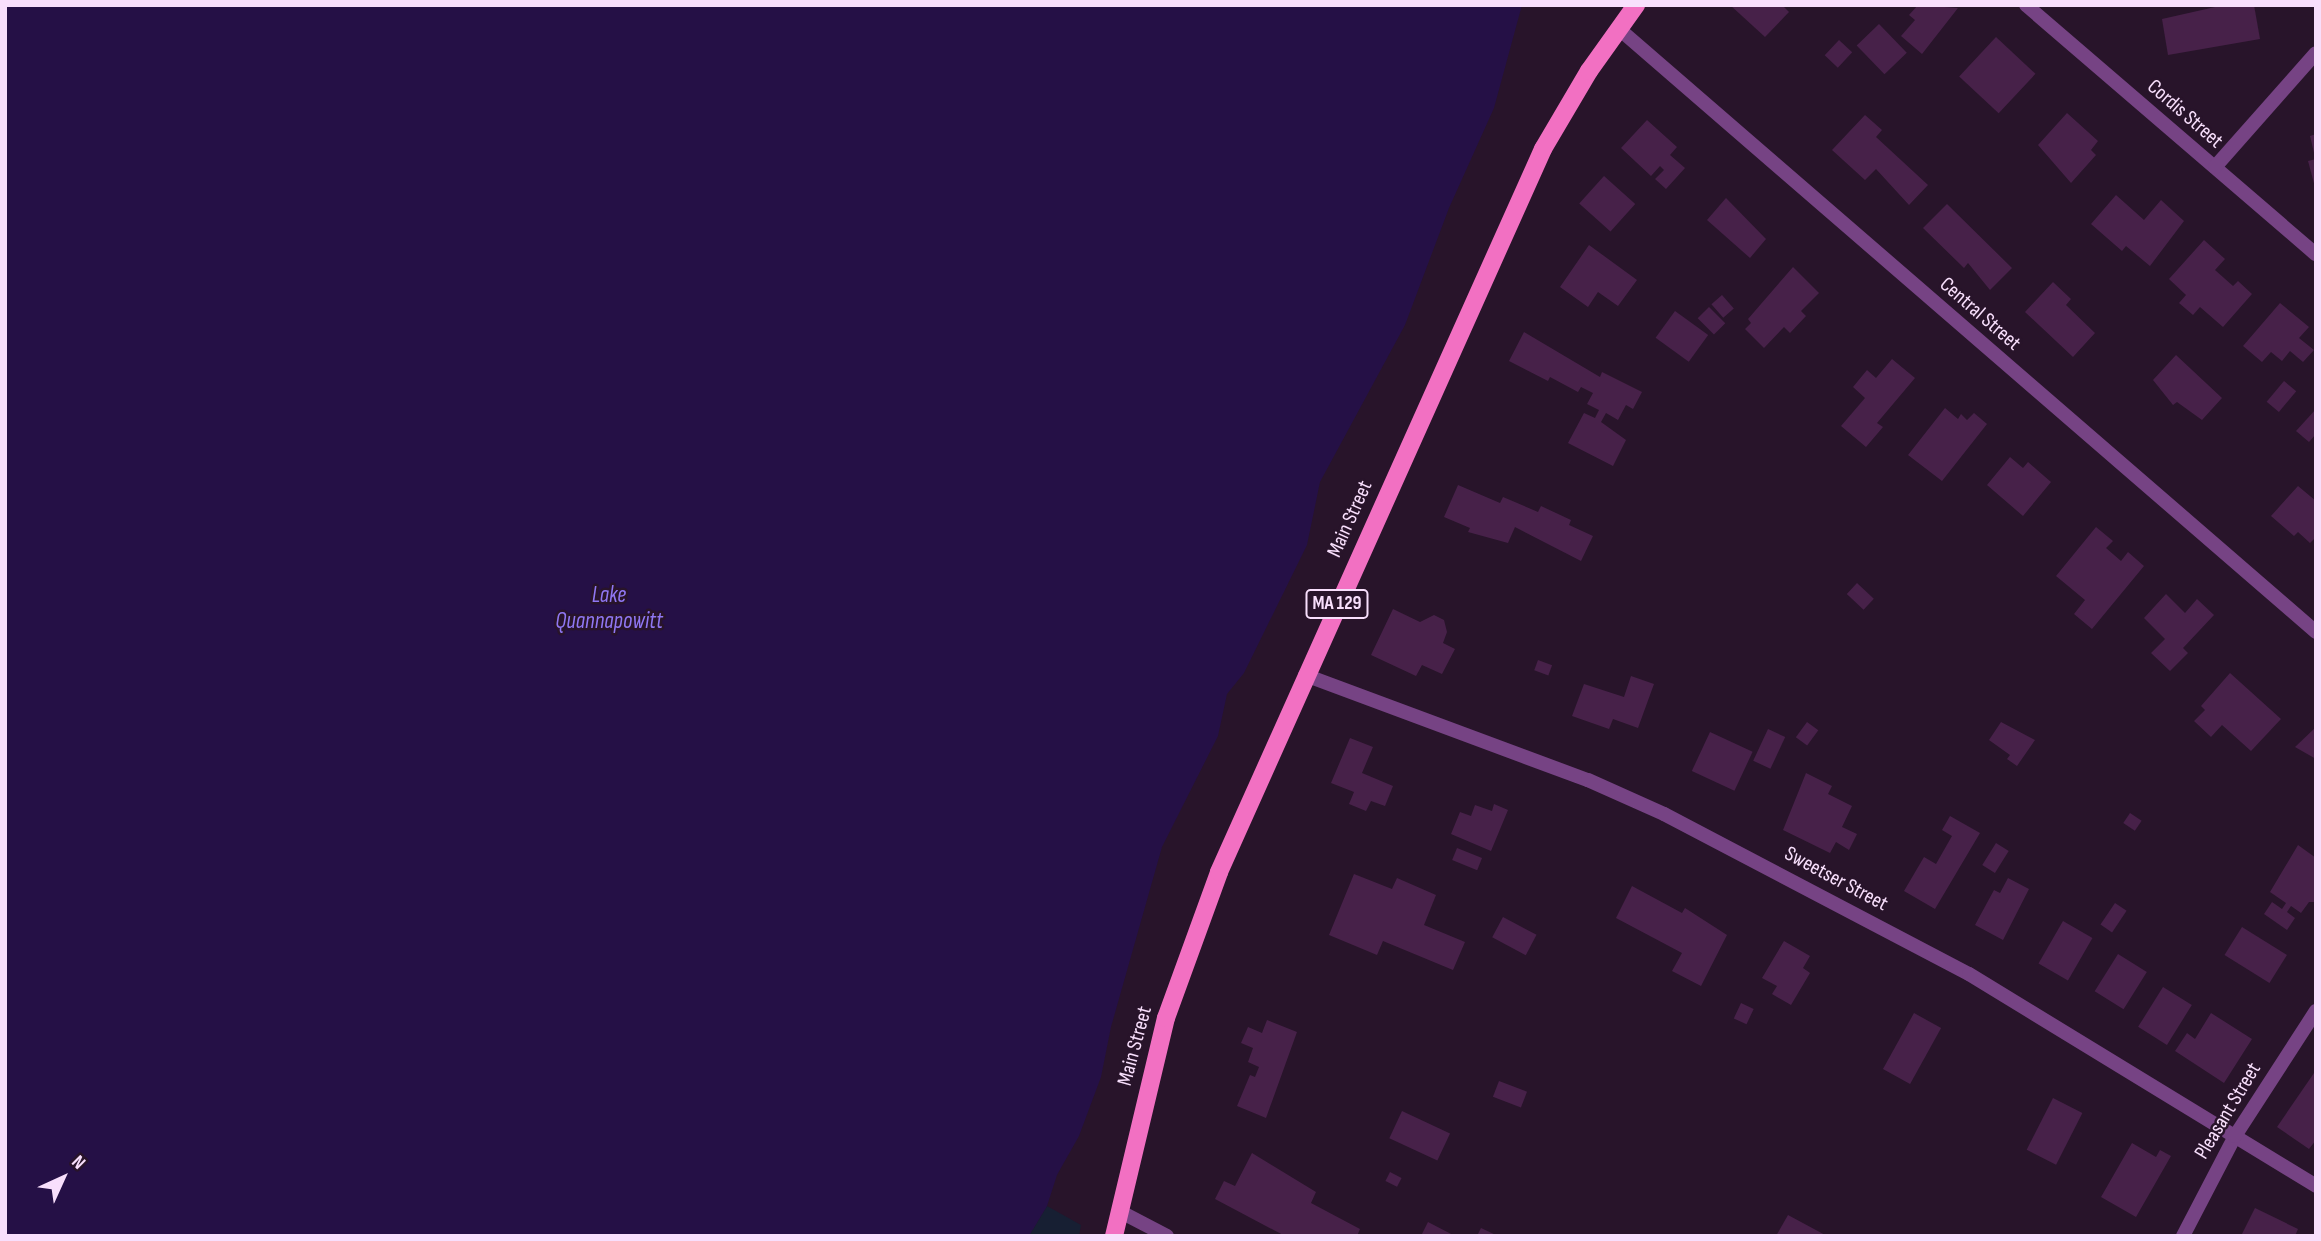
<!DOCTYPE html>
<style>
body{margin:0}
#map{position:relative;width:2321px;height:1241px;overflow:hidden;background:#28142a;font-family:"Sofia Sans Condensed",sans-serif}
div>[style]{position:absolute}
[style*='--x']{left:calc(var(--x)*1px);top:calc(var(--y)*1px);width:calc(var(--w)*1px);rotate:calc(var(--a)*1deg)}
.green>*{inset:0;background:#171f33}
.water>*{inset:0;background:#251046}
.building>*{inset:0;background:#472149;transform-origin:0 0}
.minor>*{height:14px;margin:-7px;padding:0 7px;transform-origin:7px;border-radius:7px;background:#764384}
.primary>*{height:18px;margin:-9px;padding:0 9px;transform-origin:9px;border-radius:9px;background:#f270c2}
span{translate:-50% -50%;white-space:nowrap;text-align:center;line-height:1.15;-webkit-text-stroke:5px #28142a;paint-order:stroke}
.shield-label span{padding:2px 5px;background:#28142a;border:2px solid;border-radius:5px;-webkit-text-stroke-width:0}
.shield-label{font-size:19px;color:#f8dffc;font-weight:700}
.street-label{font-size:21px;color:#f8dffc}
.water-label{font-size:23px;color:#9077f3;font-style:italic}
.frame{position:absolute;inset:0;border:7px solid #f8dffc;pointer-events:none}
.north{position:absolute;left:28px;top:1143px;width:70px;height:70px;-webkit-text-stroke:5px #28142a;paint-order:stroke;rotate:45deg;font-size:19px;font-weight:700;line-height:28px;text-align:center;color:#f8dffc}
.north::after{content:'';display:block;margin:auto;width:24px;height:32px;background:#f8dffc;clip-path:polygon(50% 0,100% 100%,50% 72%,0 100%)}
</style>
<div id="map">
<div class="green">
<div style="clip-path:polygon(1047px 1206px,1081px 1225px,1079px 1236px,1029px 1236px)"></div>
</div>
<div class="water">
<div style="clip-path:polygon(5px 5px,1522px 5px,1494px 108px,1449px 208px,1405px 325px,1320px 482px,1307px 545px,1244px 673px,1227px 694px,1218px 736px,1162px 847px,1111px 1027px,1101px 1077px,1079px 1136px,1057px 1175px,1047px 1206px,1029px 1236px,5px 1236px)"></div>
</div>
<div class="building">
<div style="clip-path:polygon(1730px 5px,1782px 5px,1789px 12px,1765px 37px)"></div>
<div style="clip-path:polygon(1918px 5px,1958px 8px,1922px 54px,1901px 36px,1915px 20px,1909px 15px)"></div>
<div style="clip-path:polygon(2224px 5px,2254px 5px,2260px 39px,2168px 55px,2162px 19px)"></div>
<div style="left:1879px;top:24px;width:40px;height:31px;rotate:46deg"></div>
<div style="left:1996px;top:37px;width:54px;height:54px;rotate:43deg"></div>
<div style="left:1839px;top:40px;width:18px;height:21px;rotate:43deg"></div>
<div style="clip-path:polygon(2067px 113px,2098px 141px,2091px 150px,2096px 155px,2071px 183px,2038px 145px)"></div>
<div style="clip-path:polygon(1865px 115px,1882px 130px,1876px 137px,1928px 185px,1909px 205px,1876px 169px,1865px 180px,1832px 150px)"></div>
<div style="clip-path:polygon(1647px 120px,1677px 147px,1670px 155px,1685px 168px,1666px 189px,1655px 179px,1664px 170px,1660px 166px,1651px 176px,1621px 148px)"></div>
<div style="clip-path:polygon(2316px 134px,2316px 156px,2315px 157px,2310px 136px)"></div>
<div style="clip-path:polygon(2316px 159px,2316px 187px,2315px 187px,2308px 161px)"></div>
<div style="left:1604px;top:176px;width:42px;height:37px;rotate:42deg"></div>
<div style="clip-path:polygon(2116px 195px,2144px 220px,2161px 200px,2184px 221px,2150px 266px,2126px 246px,2122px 251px,2091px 224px)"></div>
<div style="clip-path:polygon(1726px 198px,1766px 239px,1750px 258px,1707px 220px)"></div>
<div style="clip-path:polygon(1947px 204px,2012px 268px,1990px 290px,1968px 263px,1964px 268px,1923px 228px)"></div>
<div style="clip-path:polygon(2204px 240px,2225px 259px,2215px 270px,2233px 286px,2238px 281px,2252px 294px,2223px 327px,2200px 307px,2193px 315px,2179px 303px,2186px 295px,2169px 279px)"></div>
<div style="clip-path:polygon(1589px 245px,1637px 280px,1618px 306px,1598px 292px,1588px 307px,1560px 287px)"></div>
<div style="clip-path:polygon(1793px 267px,1819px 293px,1801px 311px,1806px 316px,1790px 333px,1784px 327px,1764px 348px,1745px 329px,1751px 323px,1748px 319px)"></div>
<div style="clip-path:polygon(2053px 282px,2071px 299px,2066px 305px,2095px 333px,2073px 357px,2025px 312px)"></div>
<div style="left:1722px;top:295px;width:18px;height:14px;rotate:49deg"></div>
<div style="clip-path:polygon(2280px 303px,2309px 327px,2299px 338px,2314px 350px,2303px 362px,2290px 351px,2282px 361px,2271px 352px,2262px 362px,2243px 346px)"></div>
<div style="left:1709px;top:307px;width:23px;height:16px;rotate:45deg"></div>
<div style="left:1675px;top:311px;width:41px;height:33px;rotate:36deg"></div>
<div style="clip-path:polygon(1524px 332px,1600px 377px,1602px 372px,1642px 392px,1633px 409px,1626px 405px,1618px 420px,1606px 413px,1601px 422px,1626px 440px,1613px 466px,1568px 443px,1584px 413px,1595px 418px,1599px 410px,1587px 404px,1593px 393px,1581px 387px,1578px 392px,1550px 377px,1548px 381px,1509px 361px)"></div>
<div style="clip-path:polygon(2176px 355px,2222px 398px,2202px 420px,2177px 402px,2173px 405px,2153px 380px)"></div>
<div style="clip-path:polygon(1892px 359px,1915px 378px,1877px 423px,1883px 427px,1866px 447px,1841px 426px,1865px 398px,1853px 387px,1867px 370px,1876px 378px)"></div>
<div style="left:2284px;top:381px;width:16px;height:27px;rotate:40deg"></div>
<div style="clip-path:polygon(1945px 408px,1958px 419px,1961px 414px,1967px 420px,1974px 413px,1987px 424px,1942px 481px,1908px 455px)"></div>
<div style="clip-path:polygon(2316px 409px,2316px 434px,2309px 442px,2296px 431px)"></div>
<div style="clip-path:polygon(2010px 457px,2023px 468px,2028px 462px,2051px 482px,2023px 516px,1987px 485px)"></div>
<div style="clip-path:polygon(1458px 485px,1500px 503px,1503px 497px,1538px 512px,1541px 506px,1571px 520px,1569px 525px,1593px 536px,1581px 561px,1515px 527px,1508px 543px,1468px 532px,1470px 528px,1444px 517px)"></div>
<div style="clip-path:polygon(2298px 486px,2316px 501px,2316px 537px,2310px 543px,2298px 532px,2294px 536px,2271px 516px)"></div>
<div style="clip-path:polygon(2096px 527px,2113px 541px,2106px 548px,2121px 561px,2128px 552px,2144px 566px,2092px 629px,2074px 614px,2085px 600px,2056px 576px)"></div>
<div style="left:1857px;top:583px;width:23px;height:15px;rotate:43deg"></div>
<div style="clip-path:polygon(2166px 594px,2185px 613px,2197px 599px,2214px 615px,2183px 648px,2188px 653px,2170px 671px,2151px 653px,2165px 639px,2144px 618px)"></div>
<div style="clip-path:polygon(1393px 609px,1420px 622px,1434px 615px,1444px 620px,1447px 632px,1443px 643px,1455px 649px,1442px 674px,1422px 665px,1416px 676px,1371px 655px)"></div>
<div style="left:1538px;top:660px;width:15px;height:11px;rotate:20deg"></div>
<div style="clip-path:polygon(2230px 673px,2281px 719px,2251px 751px,2222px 725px,2211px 737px,2194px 721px,2205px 710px,2201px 706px)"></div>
<div style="clip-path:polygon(1631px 676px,1654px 684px,1638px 728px,1613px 719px,1609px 729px,1572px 716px,1584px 684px,1624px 697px)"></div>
<div style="left:1807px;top:722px;width:14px;height:19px;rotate:36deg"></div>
<div style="clip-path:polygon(2001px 722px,2035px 740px,2017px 766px,2007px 759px,2010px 755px,1989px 740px)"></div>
<div style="clip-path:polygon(2316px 727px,2316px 759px,2295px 747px)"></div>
<div style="left:1768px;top:729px;width:19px;height:35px;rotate:25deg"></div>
<div style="left:1710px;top:732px;width:47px;height:43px;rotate:25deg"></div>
<div style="clip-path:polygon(1350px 738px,1373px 747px,1362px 773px,1393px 786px,1385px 806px,1371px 801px,1366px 811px,1349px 804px,1354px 792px,1331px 783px)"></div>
<div style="clip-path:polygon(1806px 773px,1832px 786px,1828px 794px,1852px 806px,1842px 827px,1857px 834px,1849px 850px,1836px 842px,1830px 853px,1783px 830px)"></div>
<div style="clip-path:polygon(1494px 804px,1508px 810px,1491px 851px,1451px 834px,1460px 812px,1471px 816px,1475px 805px,1492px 811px)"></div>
<div style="left:2130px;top:813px;width:14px;height:12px;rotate:34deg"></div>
<div style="clip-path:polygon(1950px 816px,1980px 833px,1935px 909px,1904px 891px,1924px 857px,1936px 864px,1952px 836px,1942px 830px)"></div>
<div style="left:1996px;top:843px;width:15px;height:26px;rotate:32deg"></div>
<div style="clip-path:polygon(2298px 845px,2316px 858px,2316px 902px,2309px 902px,2301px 913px,2291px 906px,2287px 912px,2295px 918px,2287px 930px,2264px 914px,2272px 902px,2282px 909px,2286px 903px,2270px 892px)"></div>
<div style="left:1457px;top:848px;width:27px;height:13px;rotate:22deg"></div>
<div style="clip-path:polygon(1354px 874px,1392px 889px,1397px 878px,1436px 895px,1424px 925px,1465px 942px,1453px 970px,1383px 941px,1377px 955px,1329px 935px)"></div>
<div style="clip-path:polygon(2008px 878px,2029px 889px,2003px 940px,1975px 925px,1994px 890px,2000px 893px)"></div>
<div style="clip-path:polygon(1632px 886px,1682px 913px,1685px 908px,1727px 935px,1701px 986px,1672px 971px,1682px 953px,1616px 918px)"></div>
<div style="left:2115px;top:903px;width:14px;height:26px;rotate:34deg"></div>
<div style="left:1503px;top:917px;width:38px;height:23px;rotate:28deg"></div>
<div style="left:2063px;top:921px;width:34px;height:49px;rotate:30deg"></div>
<div style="left:2242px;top:927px;width:53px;height:33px;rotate:32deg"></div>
<div style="clip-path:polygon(1784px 941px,1810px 956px,1803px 968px,1810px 973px,1791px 1005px,1772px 994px,1777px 986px,1762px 978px)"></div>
<div style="left:2118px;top:954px;width:34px;height:44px;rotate:32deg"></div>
<div style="left:2163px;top:987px;width:34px;height:47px;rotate:32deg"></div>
<div style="left:1741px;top:1003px;width:14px;height:17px;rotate:25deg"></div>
<div style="left:1914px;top:1013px;width:31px;height:64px;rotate:29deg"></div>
<div style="clip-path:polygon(2211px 1013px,2252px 1039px,2224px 1083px,2175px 1051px,2187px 1033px,2195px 1039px)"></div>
<div style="clip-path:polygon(1267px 1020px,1297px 1032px,1266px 1118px,1237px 1106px,1250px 1075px,1255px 1077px,1259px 1067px,1248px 1062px,1253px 1048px,1241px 1043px,1248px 1027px,1262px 1033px)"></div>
<div style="clip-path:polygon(2314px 1073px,2316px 1140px,2309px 1149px,2277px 1127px)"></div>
<div style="left:1499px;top:1081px;width:30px;height:17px;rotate:21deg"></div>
<div style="left:2053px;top:1098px;width:33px;height:58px;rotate:27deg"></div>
<div style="left:1402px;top:1111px;width:53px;height:30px;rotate:25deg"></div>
<div style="clip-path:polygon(2132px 1143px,2156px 1157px,2160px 1150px,2171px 1156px,2136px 1217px,2101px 1197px)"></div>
<div style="clip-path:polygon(1252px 1153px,1316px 1192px,1311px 1203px,1360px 1229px,1357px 1236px,1285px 1236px,1215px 1199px,1224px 1181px,1235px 1186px)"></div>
<div style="left:1390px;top:1172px;width:13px;height:10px;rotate:27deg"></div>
<div style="clip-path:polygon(2255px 1208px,2298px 1229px,2295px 1236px,2242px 1234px)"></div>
<div style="clip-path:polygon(1788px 1215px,1827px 1236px,1776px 1236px)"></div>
<div style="clip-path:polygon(1428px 1222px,1455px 1236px,1421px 1236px)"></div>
<div style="clip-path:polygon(1481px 1228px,1498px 1236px,1477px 1236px)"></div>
</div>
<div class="minor">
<div style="--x:2026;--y:5;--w:382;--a:40.7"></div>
<div style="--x:1618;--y:28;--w:923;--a:40.87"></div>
<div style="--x:2215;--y:167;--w:152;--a:-48.5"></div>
<div style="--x:1305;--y:675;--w:302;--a:20.4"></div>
<div style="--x:1588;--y:780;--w:83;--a:24.1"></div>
<div style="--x:1664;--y:814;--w:344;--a:27.7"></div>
<div style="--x:1969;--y:974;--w:407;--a:31.4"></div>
<div style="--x:1119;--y:1211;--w:54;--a:27.5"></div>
<div style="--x:2183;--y:1236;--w:113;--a:-62.5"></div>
<div style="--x:2235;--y:1136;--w:149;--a:-57.1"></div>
</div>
<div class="primary">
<div style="--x:1114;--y:1236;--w:224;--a:-76.6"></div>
<div style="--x:1166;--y:1018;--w:155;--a:-70"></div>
<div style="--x:1219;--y:872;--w:792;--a:-65.86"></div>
<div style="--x:1543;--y:149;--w:91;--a:-59.5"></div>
<div style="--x:1589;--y:71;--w:81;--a:-54.5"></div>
</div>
<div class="shield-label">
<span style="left:1337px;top:604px">MA 129</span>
</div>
<div class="street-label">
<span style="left:2185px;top:114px;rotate:41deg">Cordis Street</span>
<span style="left:1980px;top:314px;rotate:41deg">Central Street</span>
<span style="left:1350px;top:519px;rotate:-66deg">Main Street</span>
<span style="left:1836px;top:879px;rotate:28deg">Sweetser Street</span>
<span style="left:1135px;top:1046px;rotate:-75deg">Main Street</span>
<span style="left:2228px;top:1111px;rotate:-59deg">Pleasant Street</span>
</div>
<div class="water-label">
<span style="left:609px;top:608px">Lake<br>Quannapowitt</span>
</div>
<div class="frame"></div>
<div class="north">N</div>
</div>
